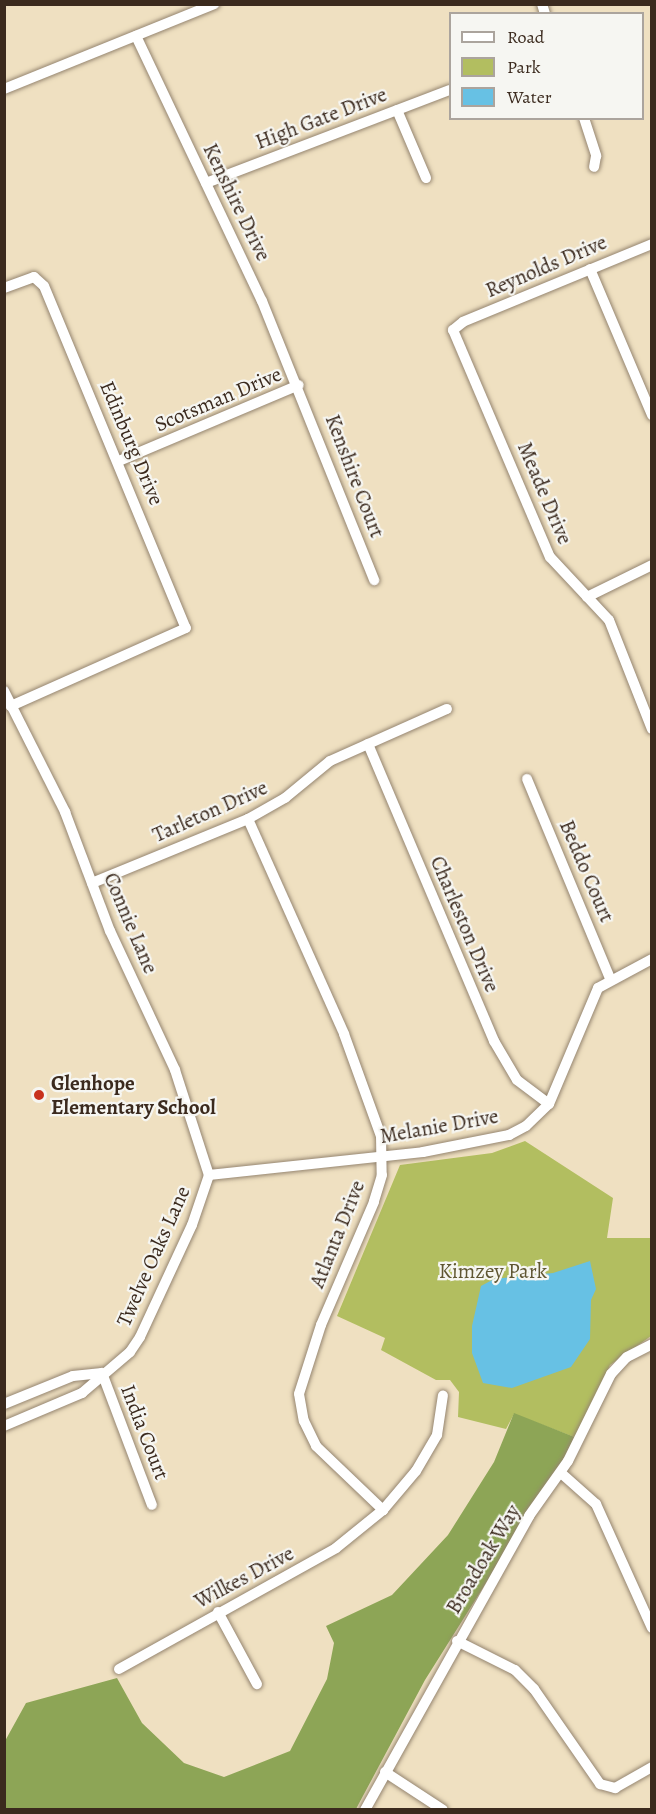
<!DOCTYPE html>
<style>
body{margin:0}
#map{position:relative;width:656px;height:1814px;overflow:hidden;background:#efe0c1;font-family:Alegreya,serif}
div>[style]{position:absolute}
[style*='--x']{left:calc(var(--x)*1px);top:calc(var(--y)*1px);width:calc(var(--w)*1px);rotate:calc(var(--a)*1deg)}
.green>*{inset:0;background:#b2be60}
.forest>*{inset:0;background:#8da556}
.water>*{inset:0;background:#67c1e4}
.roads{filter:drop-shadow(0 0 2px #958570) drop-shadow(0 0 2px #958570)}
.street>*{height:10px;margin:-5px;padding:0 5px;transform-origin:5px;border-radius:5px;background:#fff}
.dots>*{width:16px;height:16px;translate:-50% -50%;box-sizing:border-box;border:3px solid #f6f6f2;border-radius:50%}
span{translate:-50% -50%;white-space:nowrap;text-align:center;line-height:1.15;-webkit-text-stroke:4.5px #f6f6f2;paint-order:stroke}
.street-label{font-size:21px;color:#3b2a1e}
.poi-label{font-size:21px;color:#3b2a1e;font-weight:700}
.left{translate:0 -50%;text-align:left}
.park-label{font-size:21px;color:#5f5632}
.frame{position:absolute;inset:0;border:6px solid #3b2a1e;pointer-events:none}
.legend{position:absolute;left:449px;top:12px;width:195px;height:108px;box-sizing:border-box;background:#f6f6f2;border:2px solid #aba49d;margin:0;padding:8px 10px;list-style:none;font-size:18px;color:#3b2a1e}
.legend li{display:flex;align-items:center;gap:12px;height:30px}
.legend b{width:30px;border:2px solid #aba49d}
</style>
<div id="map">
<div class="green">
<div style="clip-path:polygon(525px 1141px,613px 1198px,607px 1238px,651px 1238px,651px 1336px,610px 1365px,577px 1438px,514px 1414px,506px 1429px,458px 1417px,459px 1392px,450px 1380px,436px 1380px,381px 1350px,385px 1338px,337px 1316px,400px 1165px,492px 1153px)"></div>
</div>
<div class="forest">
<div style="clip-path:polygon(514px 1413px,577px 1438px,425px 1680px,356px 1809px,5px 1810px,5px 1741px,26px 1703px,117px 1678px,142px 1723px,184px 1763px,224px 1777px,290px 1751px,327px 1679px,334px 1643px,326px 1626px,392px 1595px,448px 1535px,494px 1462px)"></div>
</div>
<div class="water">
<div style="clip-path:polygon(590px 1261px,596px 1289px,591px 1300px,590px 1339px,571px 1367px,512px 1388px,483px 1383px,472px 1353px,472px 1326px,481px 1286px,494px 1279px,553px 1273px)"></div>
</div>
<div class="roads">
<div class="street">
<div style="--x:542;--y:4;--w:10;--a:73"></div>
<div style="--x:136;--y:36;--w:293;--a:64.6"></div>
<div style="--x:262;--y:301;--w:301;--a:68.1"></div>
<div style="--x:4;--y:89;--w:227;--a:-22"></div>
<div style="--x:397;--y:110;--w:74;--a:66.9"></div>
<div style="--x:584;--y:118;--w:40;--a:72"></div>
<div style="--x:596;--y:156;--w:11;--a:100"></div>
<div style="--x:206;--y:183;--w:261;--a:-20.9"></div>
<div style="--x:652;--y:244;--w:204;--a:157.6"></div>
<div style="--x:463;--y:322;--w:13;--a:141"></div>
<div style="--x:453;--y:330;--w:247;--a:66.9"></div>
<div style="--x:550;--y:557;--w:86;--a:46.9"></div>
<div style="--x:609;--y:620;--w:117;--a:68.5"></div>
<div style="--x:590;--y:269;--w:159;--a:67"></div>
<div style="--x:4;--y:288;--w:32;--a:-20"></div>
<div style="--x:34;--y:277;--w:13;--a:42"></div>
<div style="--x:44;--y:286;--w:370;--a:67.5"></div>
<div style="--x:186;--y:628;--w:192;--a:156"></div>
<div style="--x:119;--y:461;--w:195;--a:-22.9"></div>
<div style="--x:587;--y:597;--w:72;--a:-26.2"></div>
<div style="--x:4;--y:691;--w:136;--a:63.2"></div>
<div style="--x:65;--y:812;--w:127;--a:69.3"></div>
<div style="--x:110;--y:931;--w:153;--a:64.9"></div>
<div style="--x:175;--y:1070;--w:110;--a:72.1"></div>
<div style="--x:368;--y:744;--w:323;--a:67"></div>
<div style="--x:494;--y:1041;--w:45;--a:59.5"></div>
<div style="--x:517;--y:1080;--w:40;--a:37"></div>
<div style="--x:527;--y:779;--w:216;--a:67.4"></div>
<div style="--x:248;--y:819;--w:235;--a:65.9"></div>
<div style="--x:344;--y:1034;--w:109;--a:70.1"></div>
<div style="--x:381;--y:1136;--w:39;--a:89"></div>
<div style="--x:382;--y:1175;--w:28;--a:107"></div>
<div style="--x:374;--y:1202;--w:134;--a:113.3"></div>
<div style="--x:321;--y:1325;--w:72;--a:107.7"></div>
<div style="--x:299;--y:1394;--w:27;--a:80"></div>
<div style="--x:304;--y:1421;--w:28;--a:64"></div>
<div style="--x:316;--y:1446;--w:93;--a:43.7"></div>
<div style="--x:92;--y:883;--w:169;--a:-22.3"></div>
<div style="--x:248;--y:819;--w:43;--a:-29.6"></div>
<div style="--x:285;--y:798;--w:58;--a:-39.4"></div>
<div style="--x:330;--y:761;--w:128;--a:-24"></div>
<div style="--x:209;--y:1175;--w:215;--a:-6.1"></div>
<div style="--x:423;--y:1152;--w:88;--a:-11.2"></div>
<div style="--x:509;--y:1135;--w:19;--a:-28"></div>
<div style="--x:526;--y:1126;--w:32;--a:-44"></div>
<div style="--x:549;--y:1104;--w:126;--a:-67.1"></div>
<div style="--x:598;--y:988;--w:61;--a:-28.2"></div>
<div style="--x:102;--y:1373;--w:141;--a:69.3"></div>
<div style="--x:4;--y:1404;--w:74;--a:-22.1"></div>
<div style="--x:73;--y:1376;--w:29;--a:-6"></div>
<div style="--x:4;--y:1426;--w:85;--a:-22.9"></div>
<div style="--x:82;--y:1393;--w:63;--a:-40.5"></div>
<div style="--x:130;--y:1352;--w:18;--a:-56"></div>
<div style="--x:140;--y:1337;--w:123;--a:-65.1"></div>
<div style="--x:192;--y:1225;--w:53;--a:-71.2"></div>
<div style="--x:561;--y:1473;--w:47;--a:41.5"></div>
<div style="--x:596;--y:1504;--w:136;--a:65.7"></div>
<div style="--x:218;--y:1612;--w:82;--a:61.6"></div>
<div style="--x:457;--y:1641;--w:65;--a:26.6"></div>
<div style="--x:515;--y:1670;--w:27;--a:45"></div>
<div style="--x:534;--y:1689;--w:116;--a:55.2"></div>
<div style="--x:600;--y:1784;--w:16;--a:15"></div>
<div style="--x:615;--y:1788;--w:43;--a:-29.6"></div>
<div style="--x:119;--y:1669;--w:248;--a:-29.1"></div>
<div style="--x:336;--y:1548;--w:60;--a:-39"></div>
<div style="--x:383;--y:1510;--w:51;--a:-49.8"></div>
<div style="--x:416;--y:1471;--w:42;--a:-59.7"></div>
<div style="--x:437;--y:1435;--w:40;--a:-81.5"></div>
<div style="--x:385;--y:1772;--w:69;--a:33.2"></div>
<div style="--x:365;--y:1810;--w:337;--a:-60.8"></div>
<div style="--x:529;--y:1516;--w:67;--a:-54.7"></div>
<div style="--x:568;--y:1461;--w:97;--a:-63.7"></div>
<div style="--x:611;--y:1374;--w:23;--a:-47"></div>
<div style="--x:627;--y:1357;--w:28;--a:-27"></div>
</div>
</div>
<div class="dots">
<div style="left:39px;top:1095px;background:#c8321e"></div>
</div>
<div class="street-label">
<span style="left:321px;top:118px;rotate:-21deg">High Gate Drive</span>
<span style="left:237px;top:202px;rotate:64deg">Kenshire Drive</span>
<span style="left:546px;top:266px;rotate:-23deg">Reynolds Drive</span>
<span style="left:218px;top:399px;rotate:-23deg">Scotsman Drive</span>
<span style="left:132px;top:443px;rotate:67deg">Edinburg Drive</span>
<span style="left:355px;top:476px;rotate:69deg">Kenshire Court</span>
<span style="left:545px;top:493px;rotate:67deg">Meade Drive</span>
<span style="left:210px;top:811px;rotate:-24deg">Tarleton Drive</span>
<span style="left:587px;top:871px;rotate:67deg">Beddo Court</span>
<span style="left:131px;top:923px;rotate:67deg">Connie Lane</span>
<span style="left:465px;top:924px;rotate:67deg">Charleston Drive</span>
<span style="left:439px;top:1126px;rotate:-10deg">Melanie Drive</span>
<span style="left:337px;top:1234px;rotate:-68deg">Atlanta Drive</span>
<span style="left:153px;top:1256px;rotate:-66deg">Twelve Oaks Lane</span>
<span style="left:145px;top:1432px;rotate:69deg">India Court</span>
<span style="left:483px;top:1559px;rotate:-59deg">Broadoak Way</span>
<span style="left:244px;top:1577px;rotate:-28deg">Wilkes Drive</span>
</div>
<div class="poi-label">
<span class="left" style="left:51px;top:1095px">Glenhope<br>Elementary School</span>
</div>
<div class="park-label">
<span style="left:493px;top:1271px">Kimzey Park</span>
</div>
<div class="frame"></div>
<ul class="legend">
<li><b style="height:8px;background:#fff"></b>Road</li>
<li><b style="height:16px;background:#b2be60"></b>Park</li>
<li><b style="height:16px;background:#67c1e4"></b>Water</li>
</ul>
</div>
